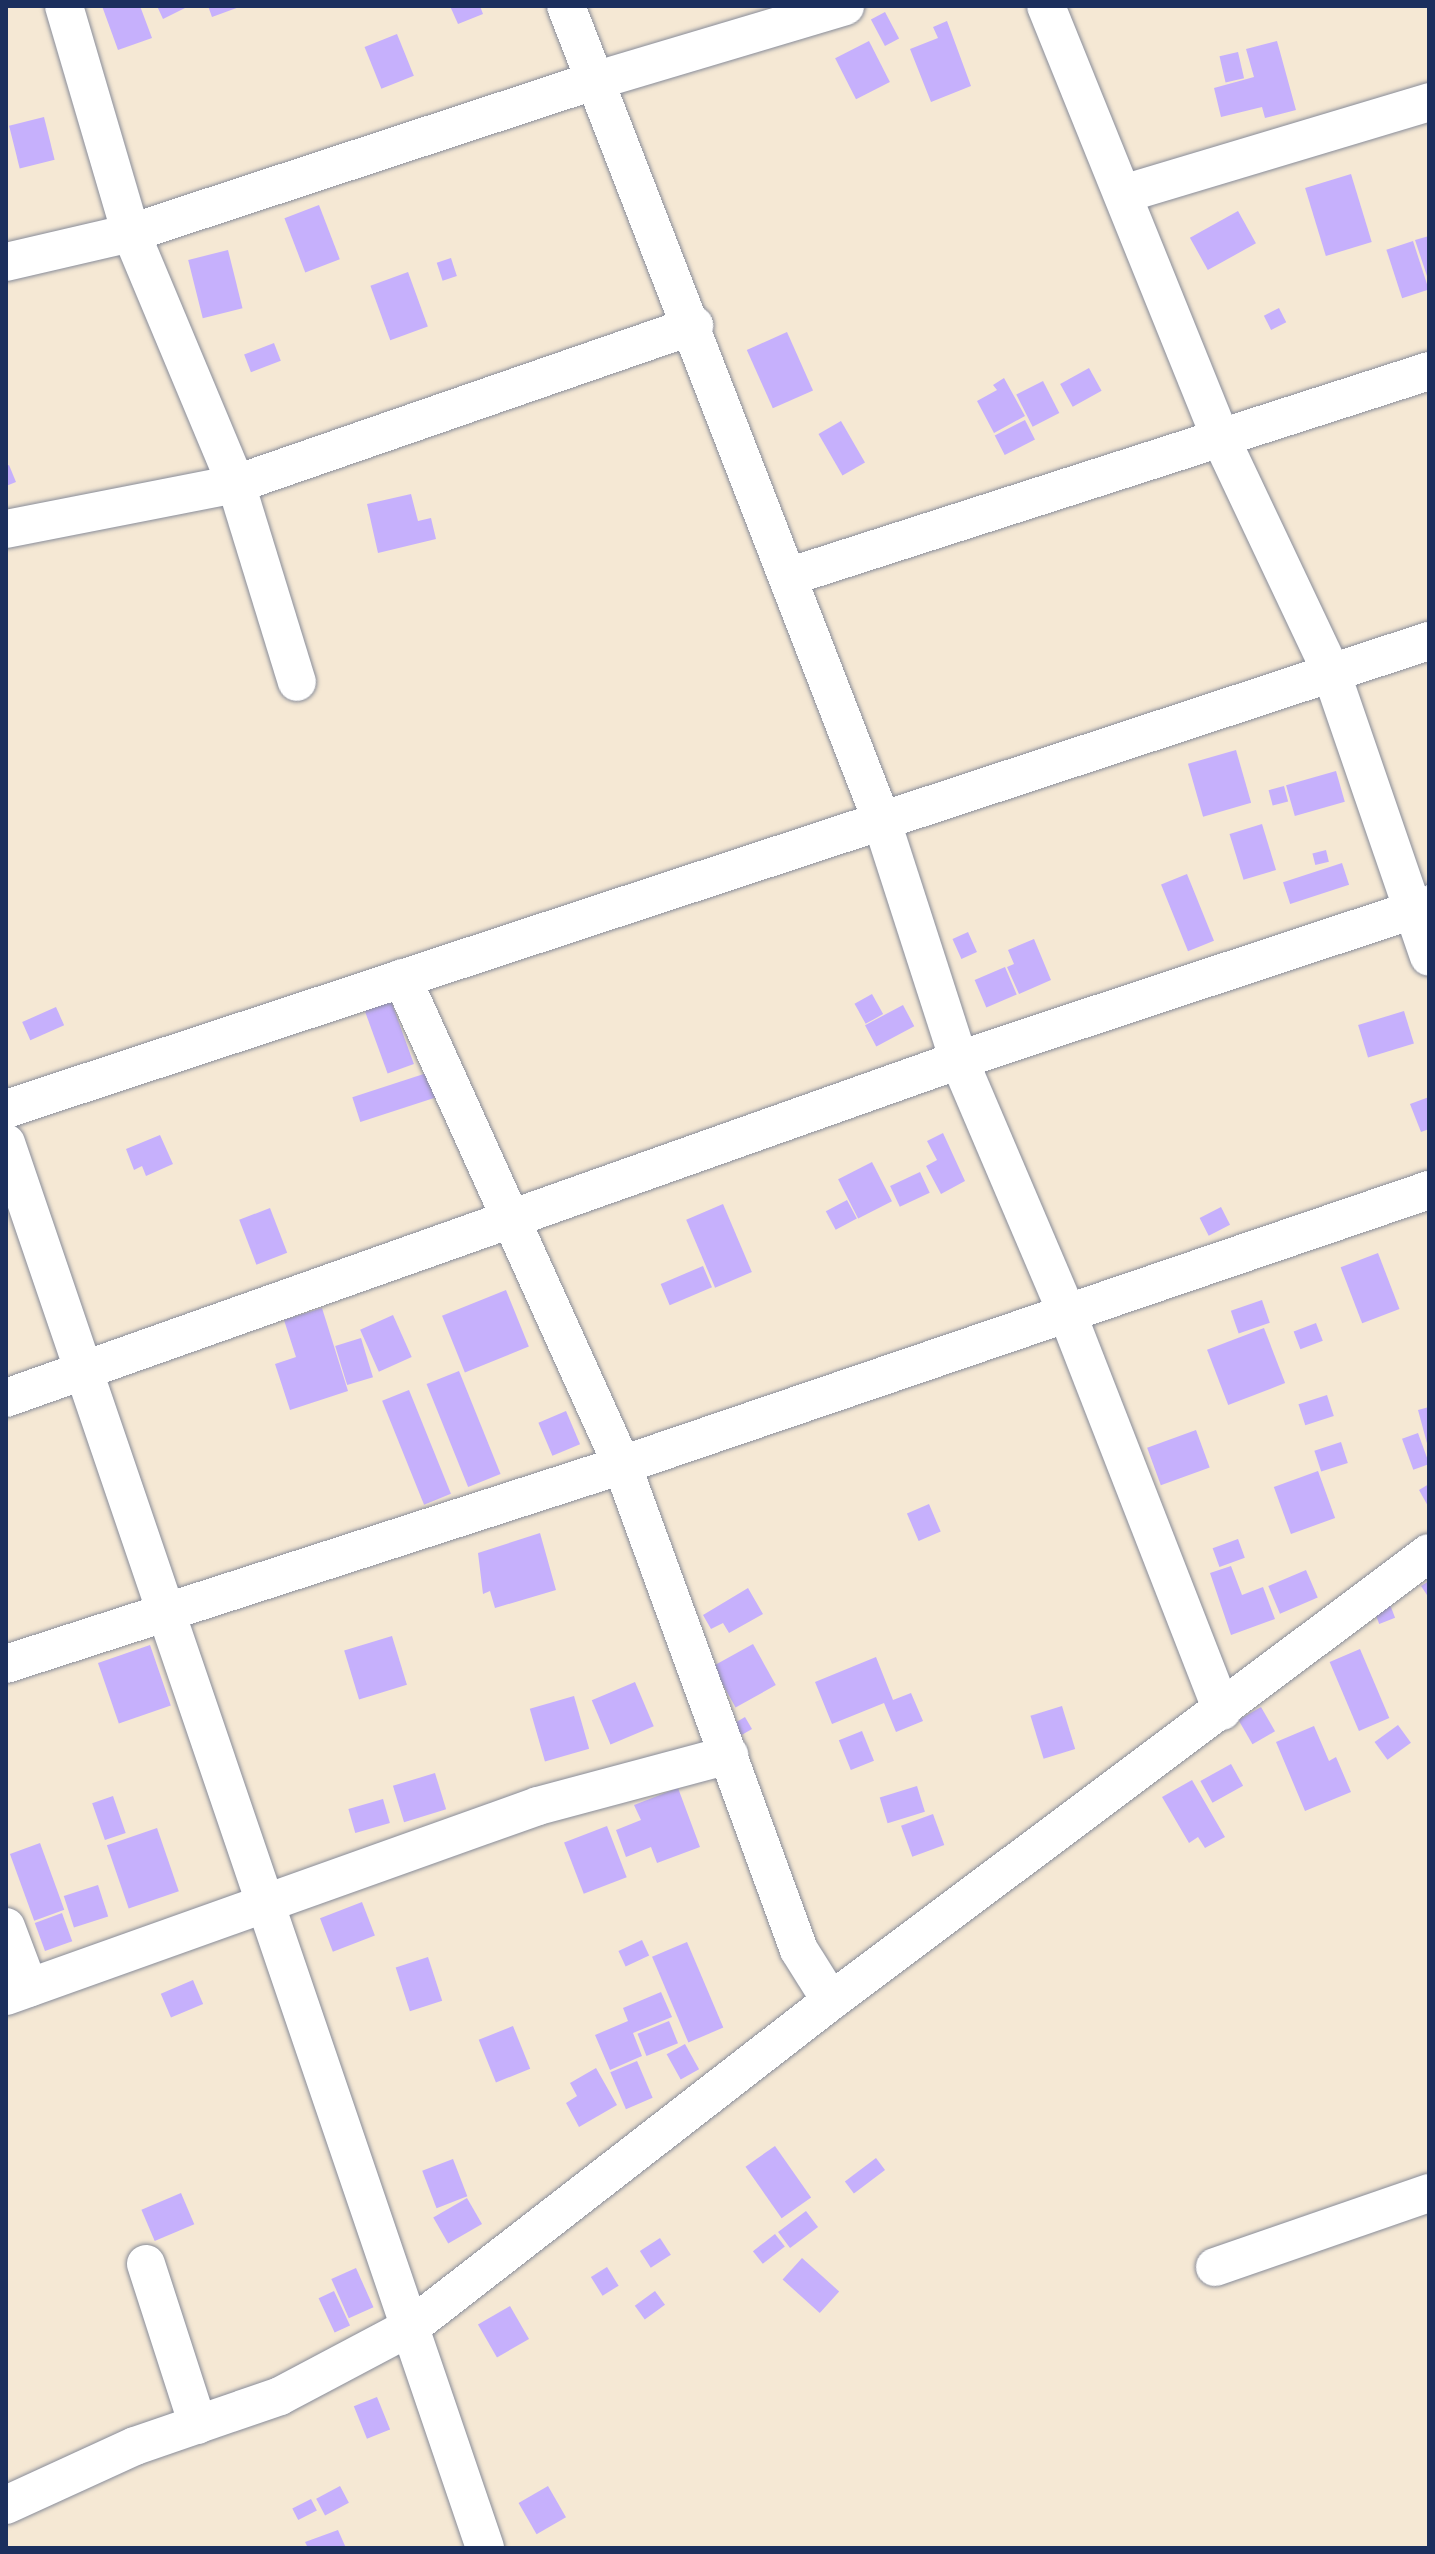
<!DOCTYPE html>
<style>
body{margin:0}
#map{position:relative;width:1435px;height:2554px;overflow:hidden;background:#f5e8d4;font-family:"Playpen Sans",sans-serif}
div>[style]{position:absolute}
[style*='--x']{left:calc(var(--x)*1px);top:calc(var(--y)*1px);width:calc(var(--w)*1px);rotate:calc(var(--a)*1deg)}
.building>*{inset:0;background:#c6b0fc;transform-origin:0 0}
.roads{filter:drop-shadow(0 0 2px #888c99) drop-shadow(0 0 2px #888c99)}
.minor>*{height:38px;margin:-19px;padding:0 19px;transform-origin:19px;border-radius:19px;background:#fff}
span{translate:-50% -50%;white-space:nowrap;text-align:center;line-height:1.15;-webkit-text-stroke:6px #f7f3e8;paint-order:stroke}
.frame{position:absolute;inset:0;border:8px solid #1b2f5e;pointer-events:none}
</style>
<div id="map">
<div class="building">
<div style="clip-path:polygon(102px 6px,140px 6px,152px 38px,118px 50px)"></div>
<div style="clip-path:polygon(157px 6px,189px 6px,163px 19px)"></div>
<div style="clip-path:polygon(208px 6px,242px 6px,212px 17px)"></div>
<div style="clip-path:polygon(450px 6px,480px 6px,483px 14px,458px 24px)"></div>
<div style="left:885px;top:12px;width:30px;height:16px;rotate:62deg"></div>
<div style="clip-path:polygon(947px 21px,971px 86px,931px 102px,910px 49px,938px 38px,933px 27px)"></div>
<div style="left:397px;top:34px;width:45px;height:35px;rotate:68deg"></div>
<div style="left:869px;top:41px;width:46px;height:38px;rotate:63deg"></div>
<div style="clip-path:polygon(1277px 41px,1296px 110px,1265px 118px,1262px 107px,1221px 117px,1214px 88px,1254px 77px,1246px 49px)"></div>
<div style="left:1238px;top:52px;width:27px;height:19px;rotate:77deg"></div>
<div style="left:44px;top:117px;width:44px;height:36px;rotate:76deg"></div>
<div style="left:1351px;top:174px;width:71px;height:48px;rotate:73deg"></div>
<div style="left:319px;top:205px;width:58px;height:37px;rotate:69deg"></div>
<div style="left:1238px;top:211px;width:37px;height:55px;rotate:61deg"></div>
<div style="clip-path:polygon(1429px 236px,1429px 279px,1428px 279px,1415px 240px)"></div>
<div style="left:1413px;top:241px;width:51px;height:28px;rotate:72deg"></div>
<div style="left:228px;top:250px;width:60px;height:41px;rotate:76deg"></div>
<div style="left:451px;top:258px;width:19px;height:15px;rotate:72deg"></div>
<div style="left:408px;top:272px;width:58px;height:40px;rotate:70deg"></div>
<div style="left:1279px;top:308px;width:16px;height:17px;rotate:63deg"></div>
<div style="left:787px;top:332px;width:64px;height:44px;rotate:66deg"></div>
<div style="left:274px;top:343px;width:19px;height:32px;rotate:69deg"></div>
<div style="left:1089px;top:368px;width:26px;height:33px;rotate:61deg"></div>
<div style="clip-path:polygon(1004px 378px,1025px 416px,994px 433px,977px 401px,997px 390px,993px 385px)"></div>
<div style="left:1043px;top:381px;width:36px;height:30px;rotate:63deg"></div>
<div style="left:1025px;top:420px;width:22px;height:34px;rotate:63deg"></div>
<div style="left:841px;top:421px;width:48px;height:26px;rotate:60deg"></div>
<div style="clip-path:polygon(9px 465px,16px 482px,6px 486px,6px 466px)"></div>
<div style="clip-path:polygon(411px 494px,418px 521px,431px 518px,436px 539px,378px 553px,367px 504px)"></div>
<div style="left:1236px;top:750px;width:55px;height:50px;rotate:74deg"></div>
<div style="left:1336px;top:771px;width:32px;height:52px;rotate:74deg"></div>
<div style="left:1284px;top:786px;width:16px;height:16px;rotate:75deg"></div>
<div style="left:1262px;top:824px;width:48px;height:34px;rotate:73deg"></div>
<div style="left:1326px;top:850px;width:12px;height:14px;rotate:76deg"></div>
<div style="left:1342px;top:863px;width:23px;height:62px;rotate:72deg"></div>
<div style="left:1187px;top:874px;width:72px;height:28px;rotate:68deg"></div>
<div style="left:968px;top:932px;width:22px;height:17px;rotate:66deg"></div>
<div style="clip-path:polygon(1034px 939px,1051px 980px,1019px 994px,1007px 967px,1014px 964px,1008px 950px)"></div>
<div style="left:1005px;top:967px;width:30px;height:33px;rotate:67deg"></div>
<div style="left:872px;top:994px;width:23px;height:20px;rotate:61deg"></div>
<div style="left:391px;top:1001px;width:67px;height:28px;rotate:70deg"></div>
<div style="left:903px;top:1005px;width:24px;height:43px;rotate:62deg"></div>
<div style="left:56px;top:1007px;width:20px;height:37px;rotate:66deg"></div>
<div style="left:1404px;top:1011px;width:34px;height:48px;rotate:73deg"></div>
<div style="left:436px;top:1070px;width:26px;height:88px;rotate:72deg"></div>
<div style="clip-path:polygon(1429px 1097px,1429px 1129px,1421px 1132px,1410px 1104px)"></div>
<div style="clip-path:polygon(943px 1133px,965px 1181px,941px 1194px,926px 1166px,937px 1160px,927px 1141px)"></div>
<div style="clip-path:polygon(160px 1135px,173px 1164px,146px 1176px,142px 1166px,134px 1170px,126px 1149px)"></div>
<div style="left:872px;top:1162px;width:44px;height:38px;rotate:63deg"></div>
<div style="left:920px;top:1172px;width:23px;height:33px;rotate:65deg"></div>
<div style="left:847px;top:1200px;width:21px;height:24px;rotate:62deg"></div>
<div style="left:723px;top:1204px;width:74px;height:40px;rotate:67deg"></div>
<div style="left:1221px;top:1207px;width:20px;height:24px;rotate:63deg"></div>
<div style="left:270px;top:1208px;width:48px;height:33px;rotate:69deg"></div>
<div style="left:1378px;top:1253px;width:60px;height:40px;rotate:69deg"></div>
<div style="left:703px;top:1266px;width:23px;height:46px;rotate:67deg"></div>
<div style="left:506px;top:1290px;width:61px;height:69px;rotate:68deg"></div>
<div style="left:1262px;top:1300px;width:24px;height:33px;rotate:71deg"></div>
<div style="clip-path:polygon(322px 1308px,348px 1391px,290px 1410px,275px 1364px,296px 1357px,284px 1320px)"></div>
<div style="left:393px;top:1315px;width:46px;height:36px;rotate:66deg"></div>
<div style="left:1316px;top:1323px;width:19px;height:24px;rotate:69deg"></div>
<div style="left:1264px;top:1328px;width:59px;height:61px;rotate:69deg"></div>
<div style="left:361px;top:1338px;width:41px;height:27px;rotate:73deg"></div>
<div style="left:459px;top:1371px;width:111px;height:35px;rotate:68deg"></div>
<div style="left:409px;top:1390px;width:112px;height:29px;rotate:68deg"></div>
<div style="left:1327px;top:1395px;width:22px;height:30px;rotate:72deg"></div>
<div style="clip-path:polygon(1429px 1407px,1429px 1447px,1428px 1447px,1418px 1410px)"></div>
<div style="left:566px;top:1411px;width:36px;height:30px;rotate:67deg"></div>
<div style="left:1196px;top:1430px;width:40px;height:52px;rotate:70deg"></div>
<div style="left:1418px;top:1433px;width:33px;height:17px;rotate:70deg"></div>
<div style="left:1341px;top:1442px;width:22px;height:28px;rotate:72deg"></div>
<div style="left:1318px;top:1471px;width:50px;height:47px;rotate:70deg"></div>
<div style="clip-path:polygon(1429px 1484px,1429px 1508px,1419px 1490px)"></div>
<div style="left:929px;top:1504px;width:30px;height:24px;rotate:67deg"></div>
<div style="clip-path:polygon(540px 1533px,556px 1590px,495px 1608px,490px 1591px,483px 1594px,478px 1553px)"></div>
<div style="left:1238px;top:1539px;width:20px;height:27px;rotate:70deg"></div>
<div style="clip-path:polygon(1231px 1566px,1242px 1595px,1263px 1587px,1275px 1619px,1231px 1635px,1210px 1573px)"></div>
<div style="left:1306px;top:1570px;width:30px;height:41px;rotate:67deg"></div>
<div style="clip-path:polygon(1429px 1581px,1429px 1598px,1421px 1586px)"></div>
<div style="clip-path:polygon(748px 1588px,763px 1614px,729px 1633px,723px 1623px,711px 1629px,703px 1615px)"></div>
<div style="left:1389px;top:1602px;width:17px;height:17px;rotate:69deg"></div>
<div style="left:392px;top:1636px;width:51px;height:50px;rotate:73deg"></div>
<div style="left:753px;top:1644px;width:47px;height:46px;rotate:61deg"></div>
<div style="left:150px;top:1645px;width:64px;height:55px;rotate:71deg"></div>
<div style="left:1360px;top:1649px;width:75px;height:33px;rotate:67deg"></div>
<div style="clip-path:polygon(876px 1657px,893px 1700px,911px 1693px,923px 1721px,896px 1732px,884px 1703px,832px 1724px,815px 1682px)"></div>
<div style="left:635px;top:1682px;width:48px;height:47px;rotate:67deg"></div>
<div style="left:574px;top:1696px;width:55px;height:46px;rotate:74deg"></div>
<div style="left:1062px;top:1706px;width:45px;height:33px;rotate:73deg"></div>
<div style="left:1261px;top:1707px;width:28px;height:26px;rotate:60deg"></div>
<div style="left:745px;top:1717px;width:14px;height:17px;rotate:60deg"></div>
<div style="left:1398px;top:1725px;width:22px;height:29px;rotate:54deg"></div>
<div style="clip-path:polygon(1314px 1726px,1329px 1761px,1336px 1757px,1351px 1792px,1305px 1811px,1276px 1742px)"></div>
<div style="left:862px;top:1731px;width:32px;height:25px;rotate:68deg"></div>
<div style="left:1231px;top:1764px;width:25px;height:35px;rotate:61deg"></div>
<div style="left:435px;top:1773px;width:38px;height:44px;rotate:73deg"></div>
<div style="clip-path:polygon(1192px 1780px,1225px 1837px,1205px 1848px,1198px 1837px,1189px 1843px,1162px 1797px)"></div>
<div style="left:917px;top:1786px;width:27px;height:39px;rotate:73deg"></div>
<div style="clip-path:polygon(678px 1788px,700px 1847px,657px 1863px,651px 1847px,626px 1857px,616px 1830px,641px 1820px,634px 1805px)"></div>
<div style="left:113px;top:1796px;width:39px;height:22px;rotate:71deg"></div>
<div style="left:383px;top:1799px;width:25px;height:36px;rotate:74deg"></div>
<div style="left:933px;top:1814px;width:33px;height:34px;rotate:70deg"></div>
<div style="left:607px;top:1826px;width:55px;height:46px;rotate:69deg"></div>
<div style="left:157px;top:1828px;width:67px;height:53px;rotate:71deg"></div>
<div style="left:40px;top:1843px;width:71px;height:32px;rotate:70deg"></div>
<div style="left:98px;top:1885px;width:33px;height:36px;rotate:72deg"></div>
<div style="left:362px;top:1902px;width:36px;height:45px;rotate:69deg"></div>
<div style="left:62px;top:1913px;width:30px;height:29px;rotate:70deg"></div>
<div style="left:642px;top:1940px;width:17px;height:26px;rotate:65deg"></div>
<div style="left:687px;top:1942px;width:93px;height:38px;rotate:67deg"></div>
<div style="left:428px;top:1957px;width:46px;height:34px;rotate:72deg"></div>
<div style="left:193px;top:1980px;width:26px;height:35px;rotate:67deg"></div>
<div style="clip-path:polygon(661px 1992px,672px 2017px,633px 2033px,642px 2056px,610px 2070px,595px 2035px,628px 2021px,623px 2008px)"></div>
<div style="left:669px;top:2021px;width:24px;height:34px;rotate:68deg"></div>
<div style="left:513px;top:2026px;width:46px;height:37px;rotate:68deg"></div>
<div style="left:685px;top:2044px;width:29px;height:21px;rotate:61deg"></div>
<div style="left:637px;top:2061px;width:40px;height:29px;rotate:67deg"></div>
<div style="clip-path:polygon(596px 2068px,617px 2105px,579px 2127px,566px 2103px,577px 2096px,570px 2083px)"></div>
<div style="left:775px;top:2146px;width:63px;height:36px;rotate:55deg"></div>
<div style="left:876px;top:2158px;width:15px;height:39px;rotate:53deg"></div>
<div style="left:453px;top:2159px;width:40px;height:33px;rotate:69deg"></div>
<div style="left:181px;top:2193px;width:34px;height:43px;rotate:67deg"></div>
<div style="left:467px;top:2198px;width:30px;height:39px;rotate:60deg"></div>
<div style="left:806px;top:2211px;width:20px;height:35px;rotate:53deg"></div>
<div style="left:775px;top:2234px;width:16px;height:28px;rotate:52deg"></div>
<div style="left:660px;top:2238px;width:20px;height:24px;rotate:57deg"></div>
<div style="left:802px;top:2258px;width:50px;height:29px;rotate:42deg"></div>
<div style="left:607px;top:2267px;width:22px;height:19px;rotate:58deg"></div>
<div style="left:356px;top:2268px;width:43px;height:27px;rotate:66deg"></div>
<div style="left:334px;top:2291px;width:38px;height:17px;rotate:65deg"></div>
<div style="left:655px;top:2291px;width:17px;height:25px;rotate:54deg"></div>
<div style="left:510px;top:2306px;width:38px;height:37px;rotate:60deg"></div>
<div style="left:377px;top:2397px;width:35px;height:25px;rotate:68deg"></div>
<div style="left:340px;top:2486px;width:19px;height:27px;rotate:62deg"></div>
<div style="left:548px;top:2486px;width:36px;height:34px;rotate:60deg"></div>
<div style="left:311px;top:2499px;width:13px;height:21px;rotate:63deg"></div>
<div style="clip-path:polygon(338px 2530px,346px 2548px,308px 2548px,305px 2542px)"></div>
</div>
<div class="roads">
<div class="minor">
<div style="--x:64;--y:6;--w:237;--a:73.6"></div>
<div style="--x:131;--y:233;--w:272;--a:67.3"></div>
<div style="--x:236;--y:484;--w:207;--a:72.9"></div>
<div style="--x:566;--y:6;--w:872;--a:68.82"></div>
<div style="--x:881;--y:819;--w:253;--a:72.1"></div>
<div style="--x:959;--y:1060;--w:275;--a:66.9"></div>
<div style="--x:1067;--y:1313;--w:427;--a:68.7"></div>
<div style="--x:1046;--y:6;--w:469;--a:68"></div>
<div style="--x:1222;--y:441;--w:255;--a:64.7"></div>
<div style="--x:1331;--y:672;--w:301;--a:71"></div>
<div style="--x:1123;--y:194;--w:320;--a:-16.7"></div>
<div style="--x:6;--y:262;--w:128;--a:-13.1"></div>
<div style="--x:131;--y:233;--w:487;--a:-18.2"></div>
<div style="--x:594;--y:81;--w:262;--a:-16.6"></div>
<div style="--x:6;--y:529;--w:234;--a:-11.1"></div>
<div style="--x:236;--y:484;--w:485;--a:-19.1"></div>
<div style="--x:791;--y:576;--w:670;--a:-17.81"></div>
<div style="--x:402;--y:978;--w:534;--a:65.69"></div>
<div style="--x:622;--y:1465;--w:516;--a:69.95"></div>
<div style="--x:799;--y:1950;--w:60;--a:57.9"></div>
<div style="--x:6;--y:1109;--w:1498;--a:-18.21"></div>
<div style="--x:6;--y:1143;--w:1484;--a:71.17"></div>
<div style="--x:6;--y:1398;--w:1011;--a:-19.53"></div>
<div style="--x:959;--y:1060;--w:495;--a:-18.3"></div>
<div style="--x:6;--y:1664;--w:647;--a:-17.9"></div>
<div style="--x:622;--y:1465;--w:853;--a:-18.82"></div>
<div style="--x:6;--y:1927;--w:65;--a:69.3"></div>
<div style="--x:6;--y:1996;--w:565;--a:-19.65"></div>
<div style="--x:538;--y:1806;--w:198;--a:-15"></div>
<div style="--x:146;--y:2264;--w:169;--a:72.1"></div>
<div style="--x:1215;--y:2267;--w:226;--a:-19.1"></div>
<div style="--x:6;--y:2505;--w:142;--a:-24.6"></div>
<div style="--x:135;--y:2446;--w:153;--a:-19"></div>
<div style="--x:280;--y:2396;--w:149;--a:-27.9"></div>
<div style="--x:412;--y:2326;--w:530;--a:-37.8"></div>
<div style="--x:831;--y:2001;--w:747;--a:-36.84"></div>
</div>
</div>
<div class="frame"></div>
</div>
